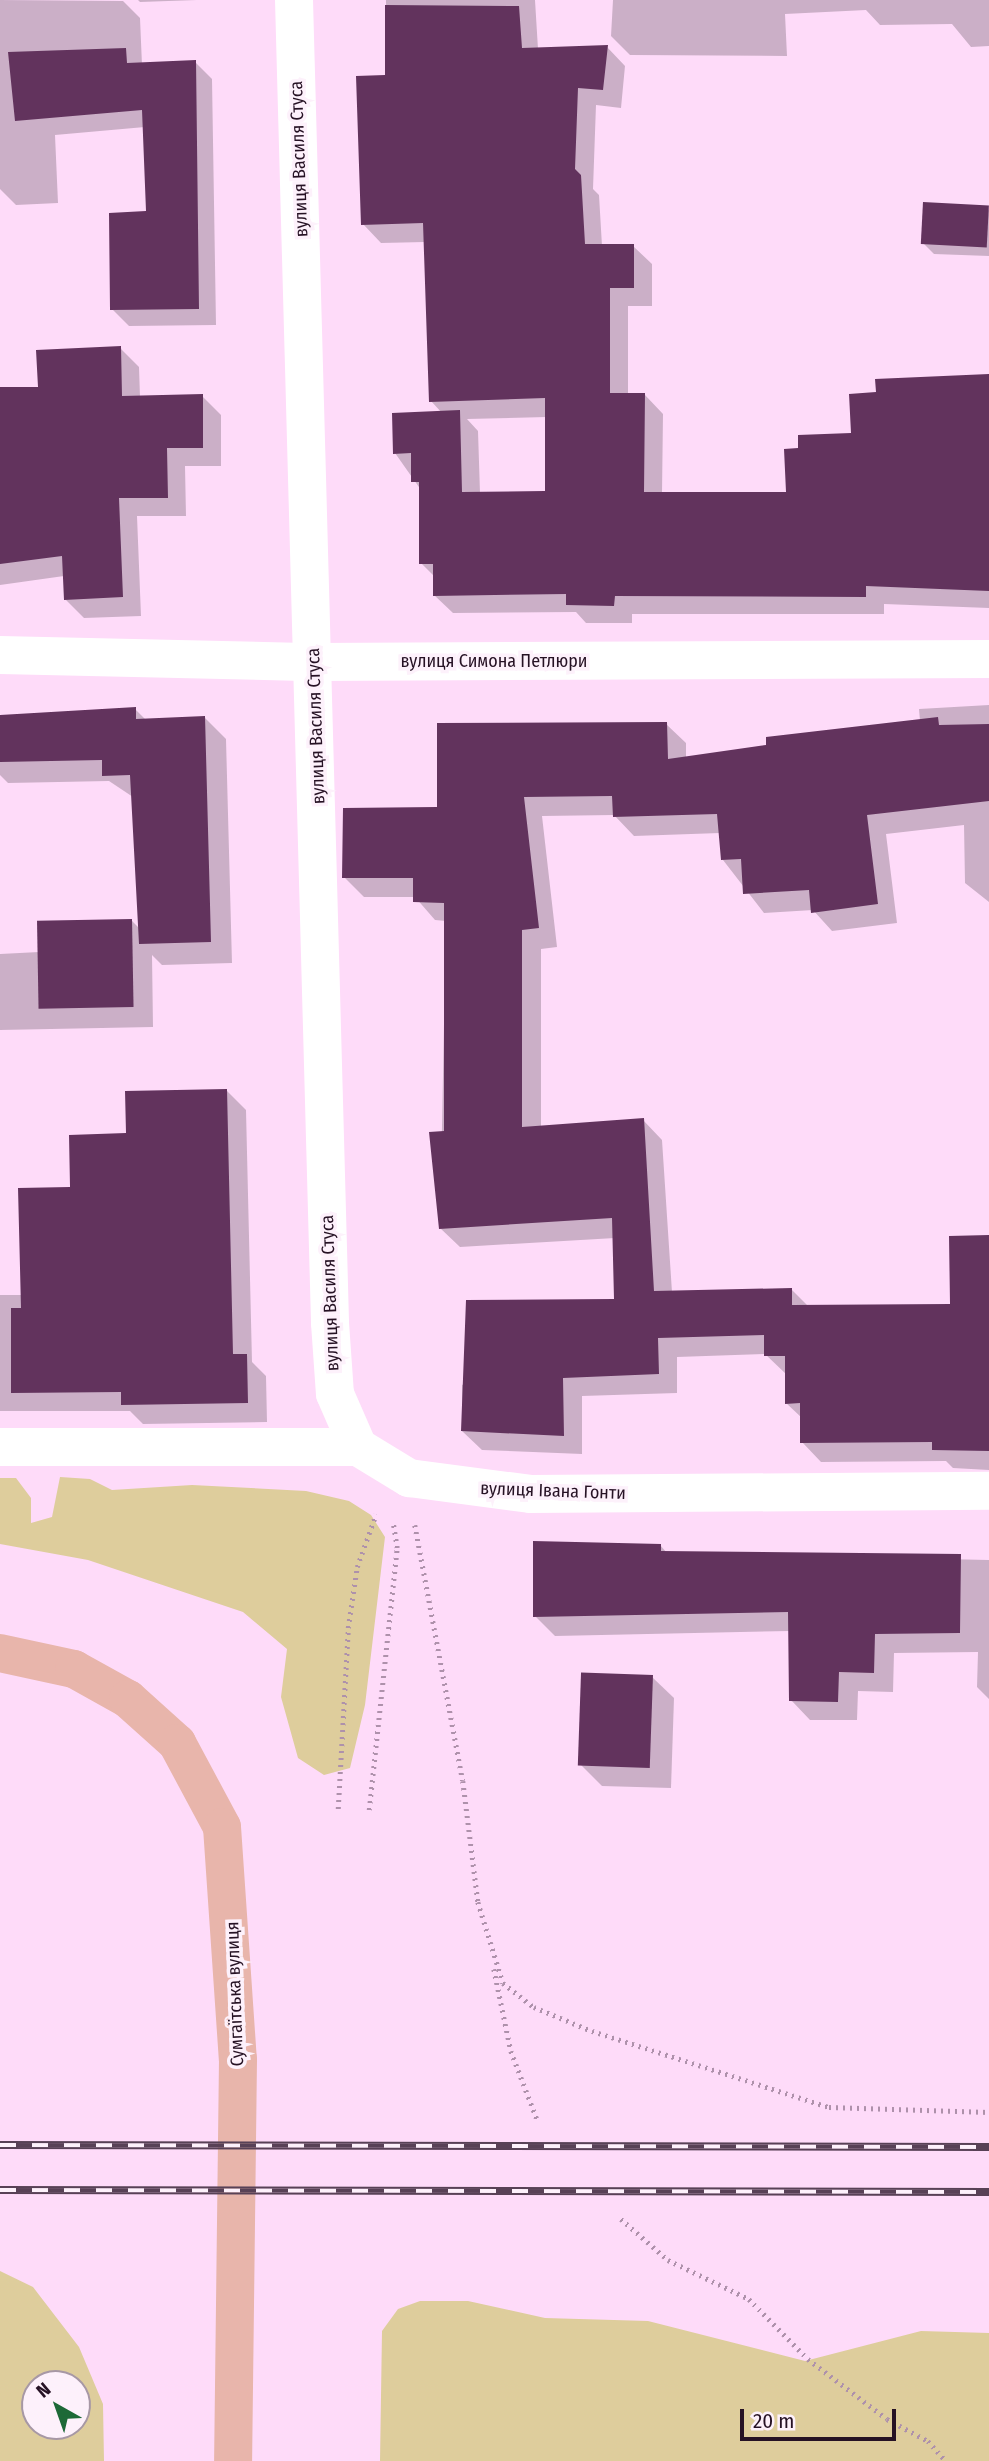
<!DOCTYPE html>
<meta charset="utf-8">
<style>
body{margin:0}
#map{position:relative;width:989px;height:2461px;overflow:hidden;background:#fedbf9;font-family:"Fira Sans Condensed",sans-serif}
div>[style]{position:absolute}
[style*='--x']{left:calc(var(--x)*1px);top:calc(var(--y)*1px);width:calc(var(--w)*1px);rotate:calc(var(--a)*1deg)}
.green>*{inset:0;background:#decd9c}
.shadow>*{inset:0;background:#0003}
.building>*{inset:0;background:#62335d;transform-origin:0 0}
.path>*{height:4.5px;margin-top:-2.25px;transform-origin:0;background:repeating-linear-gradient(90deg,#ae91ab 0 2px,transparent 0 7px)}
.street>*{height:38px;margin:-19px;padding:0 19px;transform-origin:19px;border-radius:19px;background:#fff}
.primary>*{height:38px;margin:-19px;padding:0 19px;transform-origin:19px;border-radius:19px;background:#e8b5ab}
.rail>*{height:8px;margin-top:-4px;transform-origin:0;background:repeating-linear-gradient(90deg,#fdf1fb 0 16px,#584156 0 32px);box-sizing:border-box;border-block:2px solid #584156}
span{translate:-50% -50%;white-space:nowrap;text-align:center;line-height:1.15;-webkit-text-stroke:7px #fdf1fb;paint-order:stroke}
.street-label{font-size:18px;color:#261224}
.north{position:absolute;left:21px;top:2370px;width:70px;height:70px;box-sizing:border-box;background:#fdf1fb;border:2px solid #a798a5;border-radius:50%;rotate:320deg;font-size:19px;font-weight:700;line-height:28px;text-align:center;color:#261224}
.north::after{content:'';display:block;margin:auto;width:24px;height:32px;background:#1d6937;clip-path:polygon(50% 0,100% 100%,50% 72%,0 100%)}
.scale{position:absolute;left:740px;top:2409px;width:156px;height:32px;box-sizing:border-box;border:4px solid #261224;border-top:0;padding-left:9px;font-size:21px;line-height:24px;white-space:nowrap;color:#261224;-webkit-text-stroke:5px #fdf1fb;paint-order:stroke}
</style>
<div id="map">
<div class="green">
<div style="clip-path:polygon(60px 1477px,90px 1479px,112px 1490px,192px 1485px,306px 1491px,349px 1501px,371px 1515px,385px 1537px,365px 1705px,350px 1768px,324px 1775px,298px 1758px,281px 1697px,287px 1649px,243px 1612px,88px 1560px,0 1544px,0 1478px,16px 1478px,31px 1498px,31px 1523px,52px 1517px)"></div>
<div style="clip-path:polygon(evenodd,0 2271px,33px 2287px,79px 2347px,103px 2404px,104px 2461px,0 2461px,0 2271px,35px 2384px,77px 2384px,77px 2426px,35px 2426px,35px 2384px)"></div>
<div style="clip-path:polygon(420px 2301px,468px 2301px,545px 2318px,648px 2321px,805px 2361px,921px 2331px,989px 2333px,989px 2461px,380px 2461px,382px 2331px,398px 2309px)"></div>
</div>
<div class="shadow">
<div style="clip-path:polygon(0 0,123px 1px,140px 18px,142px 65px,195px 62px,212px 79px,216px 325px,129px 326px,112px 309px,148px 213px,145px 127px,55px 135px,58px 203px,16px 205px,0 189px)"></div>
<div style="clip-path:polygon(138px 0,197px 0,140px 2px)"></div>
<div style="clip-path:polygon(evenodd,386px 0,535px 0,538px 49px,607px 47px,625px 66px,621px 108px,596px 105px,593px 189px,599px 195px,602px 246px,633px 246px,652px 264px,652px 306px,628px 306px,628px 395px,645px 395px,663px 414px,662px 494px,788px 494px,800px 449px,853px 435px,989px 376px,989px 608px,884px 604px,884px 614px,632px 614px,632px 623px,586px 623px,576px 612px,453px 613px,434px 595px,434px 576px,421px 563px,421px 490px,395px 453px,442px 413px,431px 401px,425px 242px,381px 243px,363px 224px,387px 77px,386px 0,547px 417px,547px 493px,480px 493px,478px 431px,467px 419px,547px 417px)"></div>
<div style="clip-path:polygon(613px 0,989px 0,989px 46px,971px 47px,952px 24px,880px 25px,866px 10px,785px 14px,787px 56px,630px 55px,611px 36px)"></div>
<div style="clip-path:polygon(989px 210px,989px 256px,934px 254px,924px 244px)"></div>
<div style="clip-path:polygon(120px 348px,139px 367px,140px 397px,202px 396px,221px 415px,221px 466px,185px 466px,186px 516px,137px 516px,141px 616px,84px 618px,65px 599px,64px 576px,0 585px,0 389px,40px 389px)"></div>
<div style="clip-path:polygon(989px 705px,989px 902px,965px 883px,964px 825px,886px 834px,897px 923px,832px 931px,813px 910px,764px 913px,723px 860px,720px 833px,634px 836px,614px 815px,542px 816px,557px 947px,541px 949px,541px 1127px,643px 1120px,662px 1140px,672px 1292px,792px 1290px,808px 1306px,952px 1306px,989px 1239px,989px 1470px,953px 1468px,946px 1461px,821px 1462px,802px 1442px,802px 1418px,786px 1403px,787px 1375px,765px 1354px,677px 1357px,677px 1393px,582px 1396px,582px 1454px,482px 1450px,462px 1431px,462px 1385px,616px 1301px,615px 1238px,460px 1247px,440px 1228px,446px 921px,435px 920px,415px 897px,364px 897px,344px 877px,439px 809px,666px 724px,686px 743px,686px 758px,920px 721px,919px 709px)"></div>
<div style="clip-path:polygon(135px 709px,146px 720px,205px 718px,226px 739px,232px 963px,162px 965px,152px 955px,153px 1027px,0 1030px,0 954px,39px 952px,132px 921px,140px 929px,133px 797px,109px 781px,8px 783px,0 775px,0 716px)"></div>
<div style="clip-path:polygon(226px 1090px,246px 1110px,252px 1362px,266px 1376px,267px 1422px,143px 1424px,130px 1411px,0 1411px,0 1295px,22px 1295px,72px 1189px,127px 1135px)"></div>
<div style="clip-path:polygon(660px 1545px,667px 1553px,989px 1560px,989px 1699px,977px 1687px,978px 1652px,894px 1653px,893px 1692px,858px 1691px,857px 1720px,810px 1720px,791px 1700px,790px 1631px,555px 1636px,535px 1616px)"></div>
<div style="clip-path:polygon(652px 1677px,674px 1698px,671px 1788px,602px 1786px,580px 1764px)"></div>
</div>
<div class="building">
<div style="clip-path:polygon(385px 5px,519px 6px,522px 48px,608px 45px,603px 90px,578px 88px,575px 169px,581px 175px,585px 244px,634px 244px,634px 288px,610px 288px,610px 393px,645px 393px,644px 492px,786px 492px,784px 449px,798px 448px,798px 435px,851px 433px,849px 394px,876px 392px,875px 379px,989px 374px,989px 591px,866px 586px,866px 597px,615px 596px,614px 606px,566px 605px,566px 594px,433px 596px,433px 564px,419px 564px,419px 482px,411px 482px,411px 453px,393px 454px,392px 413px,460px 410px,462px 492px,545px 491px,545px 398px,429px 402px,423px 223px,361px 225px,356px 76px,385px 75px)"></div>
<div style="clip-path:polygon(126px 48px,127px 63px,196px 60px,199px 309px,110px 310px,109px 213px,146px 211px,142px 110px,15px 121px,8px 52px)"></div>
<div style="left:923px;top:202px;width:66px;height:42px;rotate:3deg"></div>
<div style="clip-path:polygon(121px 346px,122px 396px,203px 394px,203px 448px,167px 448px,168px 498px,119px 498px,123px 597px,64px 600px,62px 556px,0 564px,0 387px,38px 387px,36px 350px)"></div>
<div style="clip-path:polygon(136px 707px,136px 719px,205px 716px,211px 942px,139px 944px,130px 775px,102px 776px,102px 760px,0 762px,0 715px)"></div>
<div style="clip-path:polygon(938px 717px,939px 725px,989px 724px,989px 801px,867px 815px,878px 904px,811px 913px,809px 890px,743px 894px,741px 859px,721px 860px,717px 814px,613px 817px,612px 796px,524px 797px,539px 928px,522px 930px,522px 1127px,644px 1118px,654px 1291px,792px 1288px,792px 1305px,950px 1304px,949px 1236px,989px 1235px,989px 1451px,932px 1450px,932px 1442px,800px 1443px,800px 1403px,785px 1404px,785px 1356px,764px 1356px,764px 1335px,658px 1338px,659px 1374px,563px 1378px,564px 1436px,461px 1431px,466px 1300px,614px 1299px,612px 1218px,439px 1229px,429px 1132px,444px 1131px,444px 903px,413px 902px,413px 878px,342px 878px,343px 808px,437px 807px,437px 723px,667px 722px,668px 759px,766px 745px,766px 737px)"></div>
<div style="left:132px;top:919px;width:88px;height:95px;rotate:89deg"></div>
<div style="clip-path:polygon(227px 1089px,233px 1354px,247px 1354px,248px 1403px,121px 1405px,121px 1392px,11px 1393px,11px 1308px,21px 1308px,18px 1188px,70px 1187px,69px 1135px,126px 1133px,125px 1091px)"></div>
<div style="clip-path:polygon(533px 1541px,661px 1544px,661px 1551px,961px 1554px,960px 1633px,875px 1634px,874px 1673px,839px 1672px,838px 1702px,789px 1701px,788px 1612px,533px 1617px)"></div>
<div style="left:653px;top:1675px;width:93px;height:72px;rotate:92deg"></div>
</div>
<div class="path">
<div style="--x:415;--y:1525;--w:260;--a:79.4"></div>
<div style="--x:463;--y:1781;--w:122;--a:82.9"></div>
<div style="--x:478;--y:1902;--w:85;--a:72.8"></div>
<div style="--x:503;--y:1983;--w:39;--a:38"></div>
<div style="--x:534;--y:2007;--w:63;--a:22.5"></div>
<div style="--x:592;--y:2031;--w:249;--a:17.8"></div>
<div style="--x:829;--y:2107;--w:160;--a:1.8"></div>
<div style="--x:338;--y:1809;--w:181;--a:-86.8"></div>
<div style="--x:348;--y:1628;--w:62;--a:-81.6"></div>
<div style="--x:357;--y:1567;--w:56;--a:-70.3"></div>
<div style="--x:369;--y:1810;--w:263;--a:-83.9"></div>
<div style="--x:397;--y:1548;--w:26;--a:-99"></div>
<div style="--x:494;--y:1969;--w:84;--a:78.3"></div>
<div style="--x:511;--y:2051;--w:73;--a:69.1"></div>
<div style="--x:621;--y:2219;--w:62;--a:41.1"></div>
<div style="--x:668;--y:2260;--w:90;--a:25.7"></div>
<div style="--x:749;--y:2299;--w:84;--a:45.5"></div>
<div style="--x:808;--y:2359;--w:99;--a:37.2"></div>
<div style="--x:887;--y:2419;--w:47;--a:28.2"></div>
<div style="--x:928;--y:2441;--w:27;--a:48"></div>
</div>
<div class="street">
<div style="--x:294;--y:0;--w:1323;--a:88.44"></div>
<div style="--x:330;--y:1323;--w:71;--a:86"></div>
<div style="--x:335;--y:1394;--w:58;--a:66.5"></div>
<div style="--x:0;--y:655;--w:315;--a:1.3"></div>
<div style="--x:315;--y:662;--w:674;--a:-0.26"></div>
<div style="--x:0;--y:1447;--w:358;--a:0"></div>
<div style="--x:358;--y:1447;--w:60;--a:31.3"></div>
<div style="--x:409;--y:1478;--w:122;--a:7.5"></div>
<div style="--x:530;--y:1494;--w:459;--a:-0.4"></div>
</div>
<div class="primary">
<div style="--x:0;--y:1653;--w:76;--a:12.2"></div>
<div style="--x:74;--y:1669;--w:62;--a:29.1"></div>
<div style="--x:128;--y:1699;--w:66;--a:41.9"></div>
<div style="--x:177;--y:1743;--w:95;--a:61.8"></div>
<div style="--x:222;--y:1827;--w:233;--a:86.1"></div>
<div style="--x:238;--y:2059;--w:402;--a:90.7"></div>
</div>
<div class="rail">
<div style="--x:0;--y:2145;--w:989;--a:0.12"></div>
<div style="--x:0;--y:2190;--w:989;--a:0.12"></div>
</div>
<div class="street-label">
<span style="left:299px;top:159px;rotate:-92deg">вулиця Василя Стуса</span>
<span style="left:494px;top:661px">вулиця Симона Петлюри</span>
<span style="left:316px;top:726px;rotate:-92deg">вулиця Василя Стуса</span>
<span style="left:330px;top:1293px;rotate:-92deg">вулиця Василя Стуса</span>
<span style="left:553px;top:1491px;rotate:2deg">вулиця Івана Гонти</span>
<span style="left:235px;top:1994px;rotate:-92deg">Сумгаїтська вулиця</span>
</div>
<div class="north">N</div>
<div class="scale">20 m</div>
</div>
